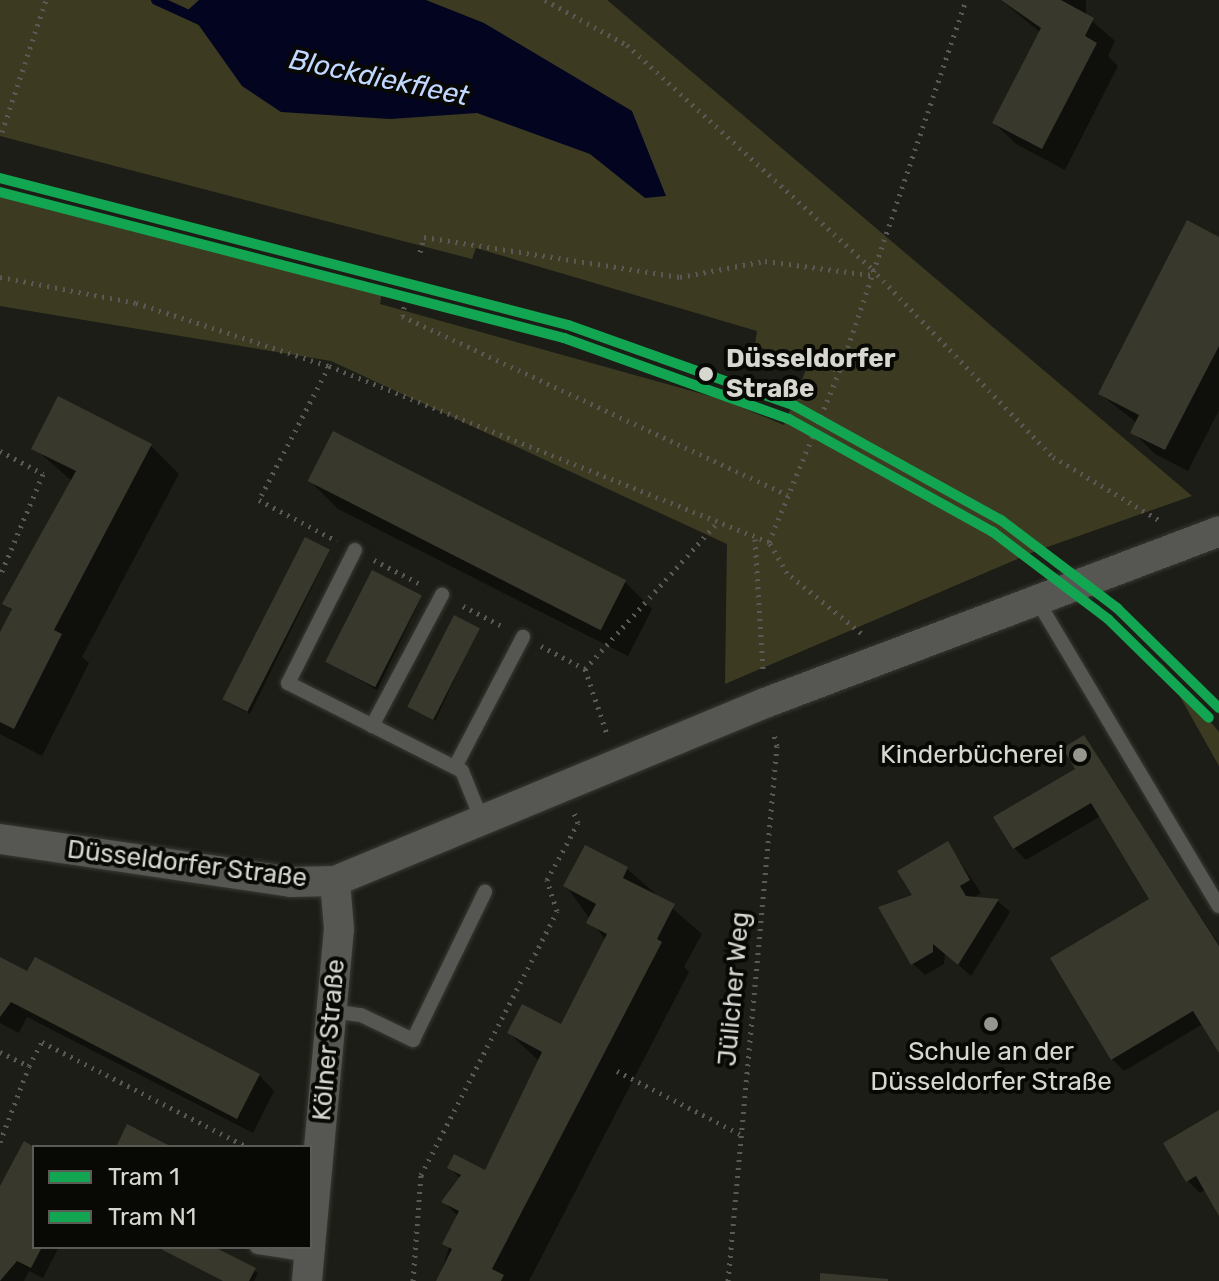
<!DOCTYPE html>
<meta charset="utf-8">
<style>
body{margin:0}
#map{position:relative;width:1219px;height:1281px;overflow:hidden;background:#1d1d17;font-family:Rubik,sans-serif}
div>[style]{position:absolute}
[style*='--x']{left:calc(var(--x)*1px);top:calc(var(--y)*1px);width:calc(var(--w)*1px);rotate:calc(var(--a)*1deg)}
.green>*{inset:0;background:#3c3b22}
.water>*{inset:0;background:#030420}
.shadow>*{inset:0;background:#0007}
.stream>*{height:10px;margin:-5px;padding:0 5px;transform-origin:5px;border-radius:5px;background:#030420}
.building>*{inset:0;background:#39382d;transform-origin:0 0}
.path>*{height:5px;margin-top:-2.5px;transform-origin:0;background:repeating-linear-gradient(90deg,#5a5956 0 2px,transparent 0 8px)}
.roads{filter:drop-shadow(0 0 2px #393934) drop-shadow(0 0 2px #393934)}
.lane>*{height:14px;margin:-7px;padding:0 7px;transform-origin:7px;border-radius:7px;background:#565652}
.street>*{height:30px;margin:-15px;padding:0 15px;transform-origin:15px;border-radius:15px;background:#565652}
.tram-1>*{height:10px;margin:-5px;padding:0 5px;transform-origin:5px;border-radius:5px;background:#13a652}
.tram-2>*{height:10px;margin:-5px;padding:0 5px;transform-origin:5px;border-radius:5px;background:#13a652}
.dots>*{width:22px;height:22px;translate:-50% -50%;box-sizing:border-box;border:4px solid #080805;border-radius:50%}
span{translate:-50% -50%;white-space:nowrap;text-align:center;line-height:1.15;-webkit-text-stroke:8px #080805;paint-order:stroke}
.stop-label{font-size:26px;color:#d7d7d0;font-weight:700}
.left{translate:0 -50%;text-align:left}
.poi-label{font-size:26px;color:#d7d7d0}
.right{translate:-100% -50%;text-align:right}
.street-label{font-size:26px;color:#d7d7d0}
.water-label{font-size:28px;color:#c0d7ff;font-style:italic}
.legend{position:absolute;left:32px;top:1145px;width:280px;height:104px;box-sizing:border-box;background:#080805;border:2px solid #5b5b56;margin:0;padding:10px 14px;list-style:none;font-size:24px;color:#d7d7d0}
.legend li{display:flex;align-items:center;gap:16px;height:40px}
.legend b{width:40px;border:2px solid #5b5b56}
</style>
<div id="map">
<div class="green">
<div style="clip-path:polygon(0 0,607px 0,1192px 496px,1036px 551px,725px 684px,727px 544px,331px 361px,0 306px,0 188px,383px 287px,380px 304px,724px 400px,784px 425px,807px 367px,755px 345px,757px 331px,476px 248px,472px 259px,0 136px)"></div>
<div style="clip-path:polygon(1160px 661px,1219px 732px,1219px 766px)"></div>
</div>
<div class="water">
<div style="clip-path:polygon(199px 0,426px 0,484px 23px,632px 111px,666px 196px,645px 198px,590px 154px,477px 113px,390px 119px,281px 112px,242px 86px,188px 10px)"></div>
</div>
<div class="shadow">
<div style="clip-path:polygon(1001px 0,1086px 0,1086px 16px,1115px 41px,1108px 56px,1118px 66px,1065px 170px,1016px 144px,994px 123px,1041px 33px)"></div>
<div style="clip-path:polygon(1219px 239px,1219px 410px,1188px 471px,1155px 454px,1133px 432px,1137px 423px,1100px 394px)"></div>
<div style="clip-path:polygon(151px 446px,179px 474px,82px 657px,89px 663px,42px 756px,0 734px,0 637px,13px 612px,5px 603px,72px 481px,34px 448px)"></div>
<div style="clip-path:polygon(310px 481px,624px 581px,652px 609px,628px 656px,338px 509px)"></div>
<div style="clip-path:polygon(329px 552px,250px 714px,227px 702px)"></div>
<div style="clip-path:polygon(421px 598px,377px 690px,326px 661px)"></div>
<div style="clip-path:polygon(478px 629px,435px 721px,412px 709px,409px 706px)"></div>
<div style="clip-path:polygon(1084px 738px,1219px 945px,1219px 1050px,1203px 1024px,1124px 1071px,1112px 1059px,1151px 900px,1101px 816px,1026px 860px,1014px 848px,1078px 769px)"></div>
<div style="clip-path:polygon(948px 844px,981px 893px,971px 899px,998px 901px,1010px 912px,971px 976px,945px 953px,944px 964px,925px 975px,913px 964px,915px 896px)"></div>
<div style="clip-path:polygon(627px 869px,702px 934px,684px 967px,689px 972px,529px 1281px,438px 1281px,459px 1217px,444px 1202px,461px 1179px,449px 1167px,486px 1173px,540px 1062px,509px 1033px,562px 1027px,606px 941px,566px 886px)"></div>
<div style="clip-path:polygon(0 959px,259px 1075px,274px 1091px,253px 1133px,27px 1017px,19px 1033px,0 1023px)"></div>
<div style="clip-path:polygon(1219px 1112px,1219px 1212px,1206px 1189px,1200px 1193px,1188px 1181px)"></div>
<div style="clip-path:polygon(34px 1149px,34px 1247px,59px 1247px,43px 1278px,29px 1271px,24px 1281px,0 1281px,0 1191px)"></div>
<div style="clip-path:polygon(159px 1247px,212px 1247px,258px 1273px,254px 1281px,224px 1281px)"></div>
</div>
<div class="stream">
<div style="--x:156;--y:0;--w:53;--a:24.6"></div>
</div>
<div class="building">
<div style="clip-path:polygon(1001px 0,1061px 0,1094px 18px,1085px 36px,1097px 43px,1042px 149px,992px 123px,1041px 28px)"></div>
<div style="clip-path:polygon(1187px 220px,1219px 237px,1219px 346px,1165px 450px,1130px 433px,1139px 415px,1098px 394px)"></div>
<div style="clip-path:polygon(58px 396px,152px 444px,54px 630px,62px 634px,14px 729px,0 722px,0 632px,12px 609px,2px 604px,76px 471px,31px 449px)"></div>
<div style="left:333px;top:431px;width:329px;height:56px;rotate:27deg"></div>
<div style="left:305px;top:537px;width:28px;height:182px;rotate:27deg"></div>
<div style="left:372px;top:570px;width:56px;height:103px;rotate:27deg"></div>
<div style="left:454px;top:615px;width:29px;height:103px;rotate:27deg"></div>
<div style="clip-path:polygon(1084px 735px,1219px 946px,1219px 1053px,1193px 1011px,1111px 1060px,1050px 958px,1149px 899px,1091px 803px,1013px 849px,993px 817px,1075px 769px,1063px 748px)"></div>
<div style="clip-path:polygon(948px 841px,970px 880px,960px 886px,966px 896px,999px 899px,958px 965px,933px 944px,933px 952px,911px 965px,878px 907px,912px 895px,897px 871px)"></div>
<div style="clip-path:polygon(585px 845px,628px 867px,623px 878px,675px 904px,657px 939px,662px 942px,492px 1269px,504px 1275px,501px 1281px,436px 1281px,452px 1249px,442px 1244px,459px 1211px,441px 1202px,461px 1175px,447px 1168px,454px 1154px,485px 1170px,542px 1052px,507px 1033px,522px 1004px,561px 1024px,607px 934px,586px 923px,596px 904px,563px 886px)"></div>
<div style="clip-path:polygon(0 957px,27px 971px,35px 957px,260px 1074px,237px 1119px,11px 1002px,0 1017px)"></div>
<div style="clip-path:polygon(1219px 1110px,1219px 1216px,1196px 1176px,1186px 1182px,1163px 1143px)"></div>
<div style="clip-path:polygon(127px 1124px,172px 1147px,116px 1147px)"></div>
<div style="clip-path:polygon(24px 1141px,34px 1147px,34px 1247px,42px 1247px,31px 1268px,17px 1261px,0 1281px,0 1186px)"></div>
<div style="clip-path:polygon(157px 1247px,214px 1247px,256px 1268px,249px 1281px,223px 1281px)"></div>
<div style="clip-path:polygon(820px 1273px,888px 1279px,888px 1281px,820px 1281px)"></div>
</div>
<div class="path">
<div style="--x:545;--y:0;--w:94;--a:28.8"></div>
<div style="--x:627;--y:45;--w:332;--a:42.4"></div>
<div style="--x:872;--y:269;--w:261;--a:46.1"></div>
<div style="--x:1053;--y:457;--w:123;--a:30.7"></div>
<div style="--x:2;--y:132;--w:139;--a:-71.6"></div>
<div style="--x:420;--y:252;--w:16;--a:-75"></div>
<div style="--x:424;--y:237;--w:259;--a:8.9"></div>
<div style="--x:680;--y:277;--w:86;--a:-10.7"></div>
<div style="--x:765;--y:261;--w:107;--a:7.5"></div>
<div style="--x:0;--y:277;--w:138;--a:10.8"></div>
<div style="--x:136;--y:303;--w:203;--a:18.1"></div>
<div style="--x:329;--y:366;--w:474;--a:21.8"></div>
<div style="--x:406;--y:299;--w:17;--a:103"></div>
<div style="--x:402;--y:316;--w:425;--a:24.9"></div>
<div style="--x:771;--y:356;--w:70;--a:11.5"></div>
<div style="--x:329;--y:366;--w:151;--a:117.6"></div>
<div style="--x:259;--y:500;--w:88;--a:27.7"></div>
<div style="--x:749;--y:403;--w:71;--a:25.1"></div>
<div style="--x:0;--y:451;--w:49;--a:28.1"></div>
<div style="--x:43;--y:474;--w:111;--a:112.9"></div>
<div style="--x:755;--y:539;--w:131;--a:86.5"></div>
<div style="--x:374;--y:560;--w:54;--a:27.5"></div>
<div style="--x:463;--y:606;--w:46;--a:27.1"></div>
<div style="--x:861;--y:633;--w:95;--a:-141"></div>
<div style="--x:787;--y:573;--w:36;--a:-120"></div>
<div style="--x:769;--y:542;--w:186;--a:-67.6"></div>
<div style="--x:840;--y:370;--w:391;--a:-71.2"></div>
<div style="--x:541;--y:646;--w:50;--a:27.6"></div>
<div style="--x:585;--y:669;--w:69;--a:71.3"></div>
<div style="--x:585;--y:669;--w:194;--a:-47.9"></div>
<div style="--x:0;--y:1052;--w:32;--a:26"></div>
<div style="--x:29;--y:1066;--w:27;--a:-62"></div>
<div style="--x:42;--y:1042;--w:230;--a:27.1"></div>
<div style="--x:617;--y:1071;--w:138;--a:27.1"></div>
<div style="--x:0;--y:1142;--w:81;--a:-69.1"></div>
<div style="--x:413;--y:1281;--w:106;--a:-85.7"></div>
<div style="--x:421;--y:1175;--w:297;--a:-62.7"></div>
<div style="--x:557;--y:911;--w:33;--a:-108"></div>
<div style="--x:547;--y:880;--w:65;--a:-61.5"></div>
<div style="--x:578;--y:823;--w:11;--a:-112"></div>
<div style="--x:728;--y:1281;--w:537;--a:-84.77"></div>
<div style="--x:777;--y:746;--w:16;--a:-105"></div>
</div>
<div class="roads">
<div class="lane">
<div style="--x:355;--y:550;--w:149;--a:116.7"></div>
<div style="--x:288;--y:683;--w:195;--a:26.8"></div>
<div style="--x:462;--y:771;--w:51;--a:68"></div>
<div style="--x:1037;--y:600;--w:356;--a:59.3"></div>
<div style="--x:372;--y:726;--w:149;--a:-61.9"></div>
<div style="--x:455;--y:767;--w:147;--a:-62.4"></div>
<div style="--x:331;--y:1011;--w:30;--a:8"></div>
<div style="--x:361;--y:1015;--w:58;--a:25.7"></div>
<div style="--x:413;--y:1040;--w:165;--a:-64.1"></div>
<div style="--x:257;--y:1247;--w:53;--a:8.7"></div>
</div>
<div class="street">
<div style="--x:0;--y:839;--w:294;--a:8.4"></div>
<div style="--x:291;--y:882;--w:44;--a:-1.3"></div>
<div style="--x:335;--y:881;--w:465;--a:-22.5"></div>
<div style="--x:765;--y:703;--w:485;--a:-20.7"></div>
<div style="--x:310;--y:1247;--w:319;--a:-84.8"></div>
<div style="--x:339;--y:929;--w:48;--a:-94.8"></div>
<div style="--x:307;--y:1281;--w:34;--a:-85"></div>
</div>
</div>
<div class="tram-1">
<div style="--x:0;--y:178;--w:587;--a:14.51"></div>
<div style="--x:568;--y:325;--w:241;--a:19.6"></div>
<div style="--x:795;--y:406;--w:235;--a:29"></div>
<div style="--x:1001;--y:520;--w:146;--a:37.2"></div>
<div style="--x:1117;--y:608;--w:143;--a:44.4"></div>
</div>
<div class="tram-2">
<div style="--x:0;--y:192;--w:583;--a:14.51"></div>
<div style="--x:564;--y:338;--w:239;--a:19.8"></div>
<div style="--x:789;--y:419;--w:233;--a:29"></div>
<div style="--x:993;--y:532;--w:144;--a:37.1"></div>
<div style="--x:1108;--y:619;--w:141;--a:44.4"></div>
</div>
<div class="dots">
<div style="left:706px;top:374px;background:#d7d7d0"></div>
<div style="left:1080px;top:755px;background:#96968f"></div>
<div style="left:991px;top:1024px;background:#96968f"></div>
</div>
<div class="stop-label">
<span class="left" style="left:726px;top:374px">Düsseldorfer<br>Straße</span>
</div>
<div class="poi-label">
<span class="right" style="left:1064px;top:755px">Kinderbücherei</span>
<span style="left:991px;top:1067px">Schule an der<br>Düsseldorfer Straße</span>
</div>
<div class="street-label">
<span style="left:187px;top:864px;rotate:7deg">Düsseldorfer Straße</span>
<span style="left:734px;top:989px;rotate:-85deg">Jülicher Weg</span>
<span style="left:329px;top:1040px;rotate:-85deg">Kölner Straße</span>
</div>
<div class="water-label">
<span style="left:379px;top:78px;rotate:12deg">Blockdiekfleet</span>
</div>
<ul class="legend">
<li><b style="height:10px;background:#13a652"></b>Tram 1</li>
<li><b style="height:10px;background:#13a652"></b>Tram N1</li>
</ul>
</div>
